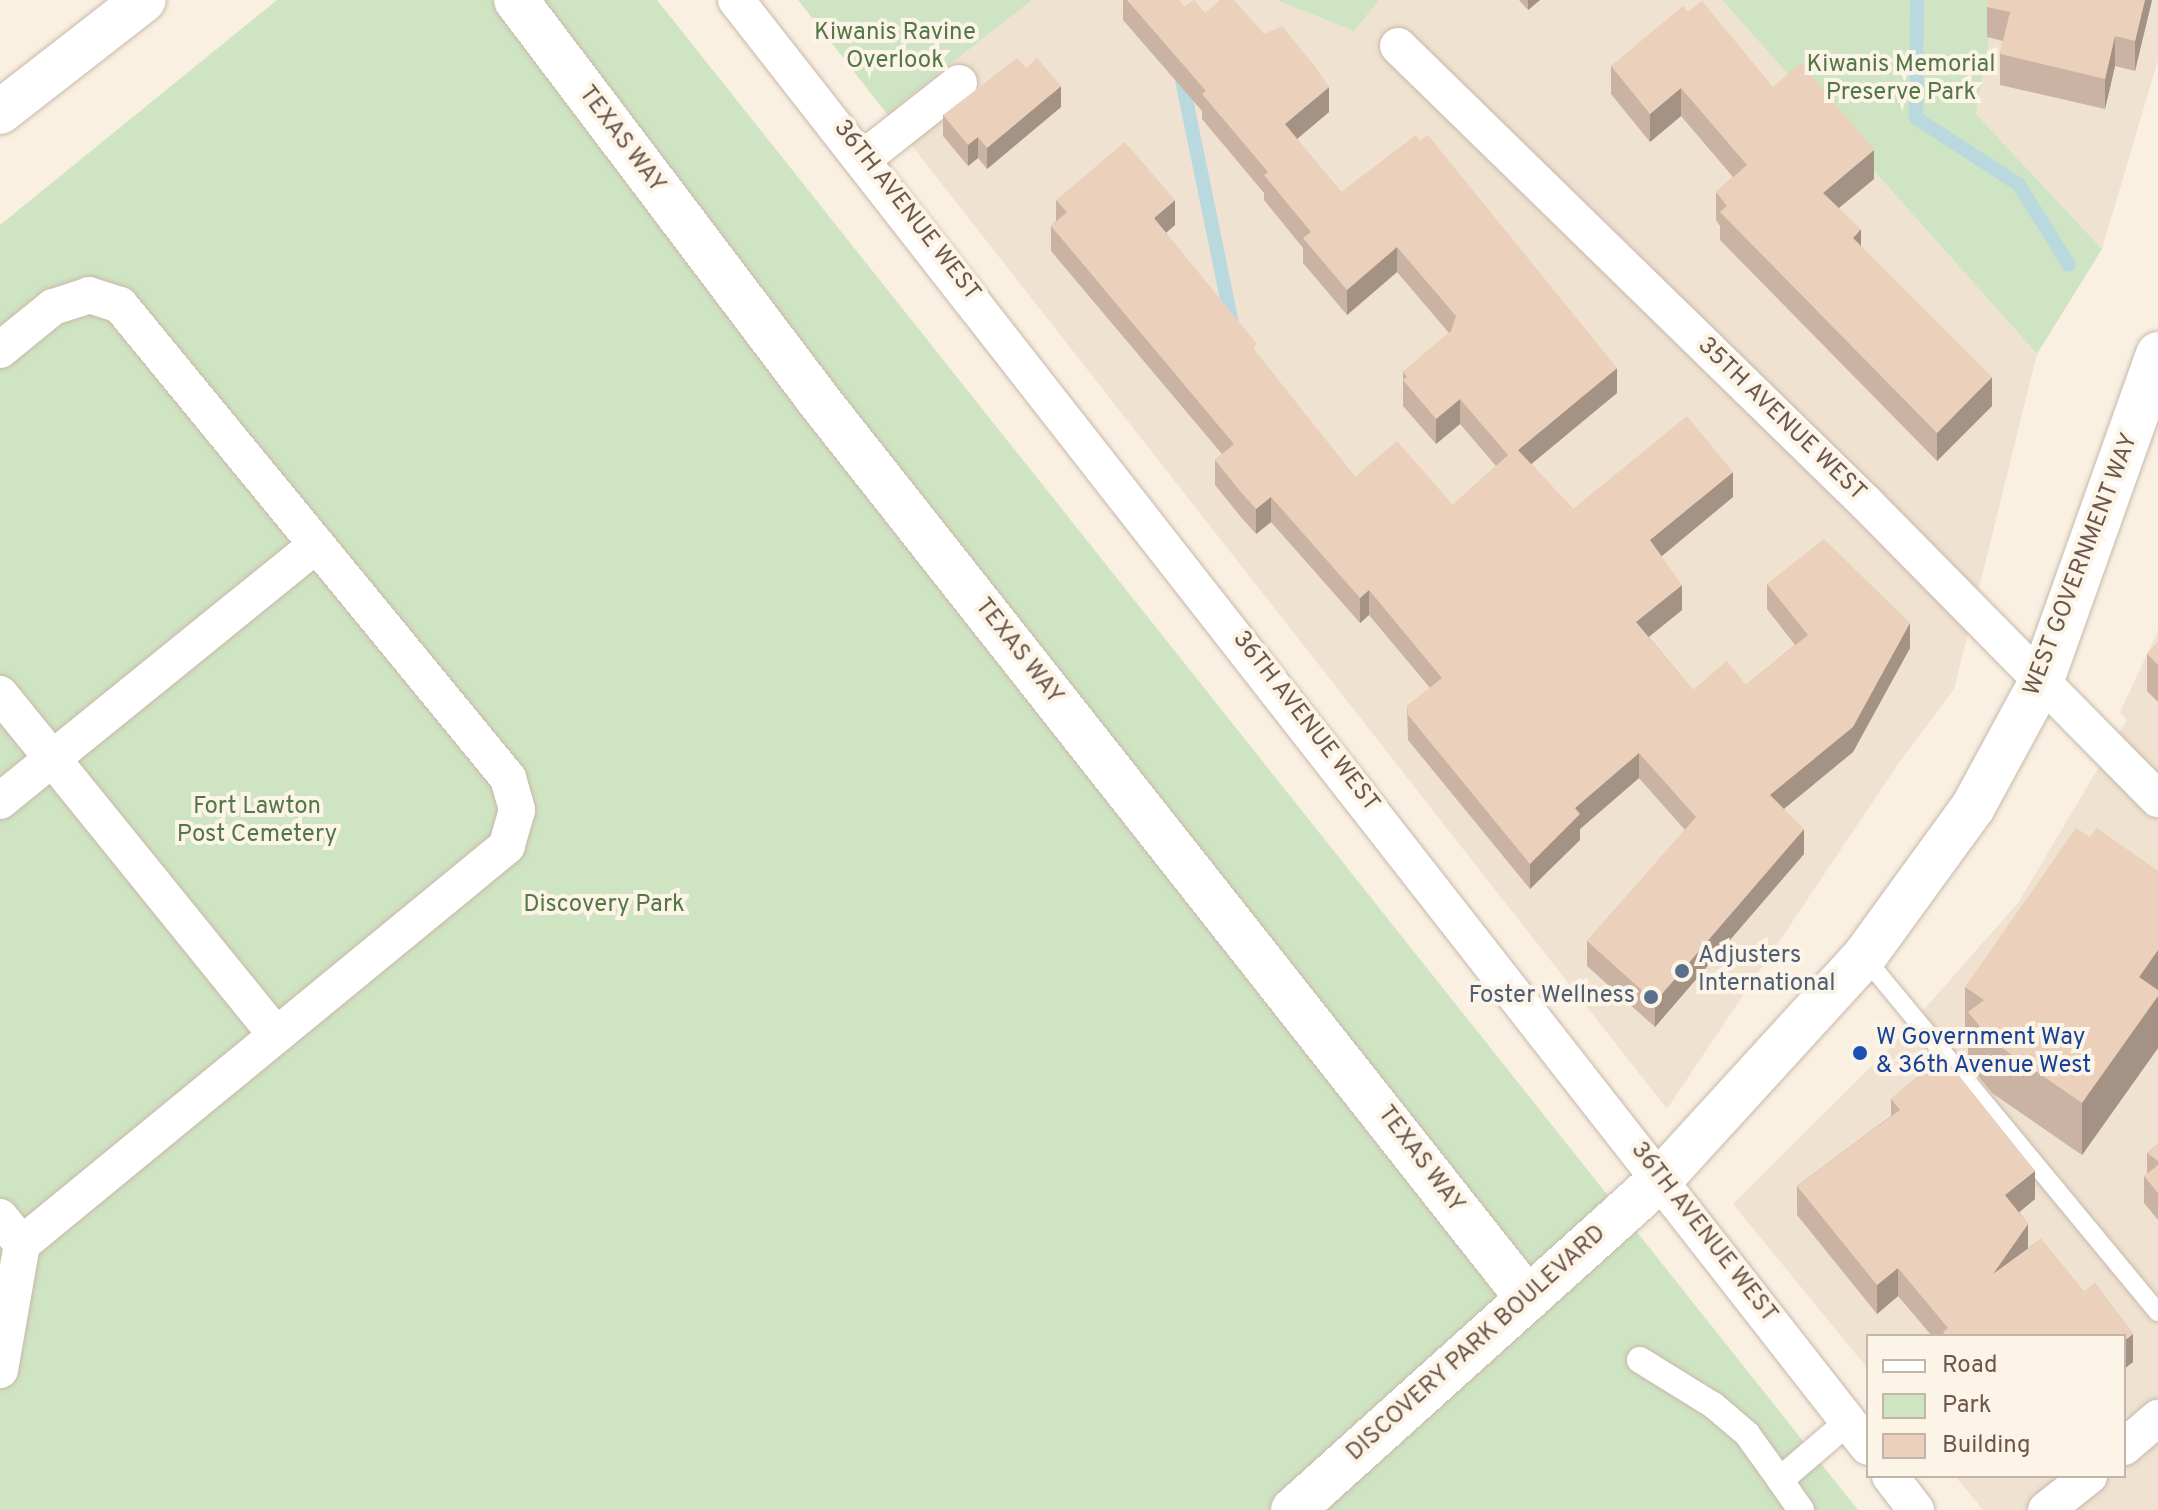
<!DOCTYPE html>
<style>
body{margin:0}
#map{position:relative;width:2158px;height:1510px;overflow:hidden;background:#f9f0e2;font-family:Overpass,sans-serif}
div>[style]{position:absolute}
[style*='--x']{left:calc(var(--x)*1px);top:calc(var(--y)*1px);width:calc(var(--w)*1px);rotate:calc(var(--a)*1deg)}
.residential>*{inset:0;background:#efe2d1}
.green>*{inset:0;background:#cfe4c2}
.stream>*{height:14px;margin:-7px;padding:0 7px;transform-origin:7px;border-radius:7px;background:#b9d9df}
.roads{filter:drop-shadow(0 0 2px #c8b8aa) drop-shadow(0 0 2px #c8b8aa)}
.service>*{height:18px;margin:-9px;padding:0 9px;transform-origin:9px;border-radius:9px;background:#fff}
.pedestrian>*{height:26px;margin:-13px;padding:0 13px;transform-origin:13px;border-radius:13px;background:#fff}
.minor>*{height:36px;margin:-18px;padding:0 18px;transform-origin:18px;border-radius:18px;background:#fff}
.tertiary>*{height:44px;margin:-22px;padding:0 22px;transform-origin:22px;border-radius:22px;background:#fff}
.secondary>*{height:44px;margin:-22px;padding:0 22px;transform-origin:22px;border-radius:22px;background:#fff}
.wall>*{inset:0;background:#cab3a2}
.shaded-wall>*{inset:0;background:#a49284}
.building>*{inset:0;background:#ebd0bc}
.dots>*{width:22px;height:22px;translate:-50% -50%;box-sizing:border-box;border:4px solid #fcf5e7;border-radius:50%}
span{translate:-50% -50%;white-space:nowrap;text-align:center;line-height:1.15;-webkit-text-stroke:8px #fcf5e7;paint-order:stroke}
.park-label{font-size:24px;color:#547748}
.street-label{font-size:24px;color:#6d584b}
.service-label{font-size:24px;color:#4e5e75}
.left{translate:0 -50%;text-align:left}
.right{translate:-100% -50%;text-align:right}
.transit-label{font-size:24px;color:#164399}
.legend{position:absolute;left:1866px;top:1334px;width:260px;height:144px;box-sizing:border-box;background:#fcf5e7;border:2px solid #c3b6a9;margin:0;padding:10px 14px;list-style:none;font-size:24px;color:#6d584b}
.legend li{display:flex;align-items:center;gap:16px;height:40px}
.legend b{width:40px;border:2px solid #c3b6a9}
</style>
<div id="map">
<div class="residential">
<div style="clip-path:polygon(1032px 0,1276px 0,1354px 31px,1379px 0,1722px 0,2037px 354px,1954px 689px,1898px 764px,1667px 1109px,887px 114px)"></div>
<div style="clip-path:polygon(1996px 0,2158px 0,2158px 60px,2102px 249px,1976px 114px)"></div>
<div style="clip-path:polygon(2158px 631px,2158px 1510px,1983px 1510px,1955px 1476px,2124px 1476px,2124px 1336px,1868px 1336px,1868px 1369px,1733px 1204px,1889px 1049px,2018px 903px,2127px 720px,2120px 712px)"></div>
</div>
<div class="green">
<div style="clip-path:polygon(277px 0,657px 0,1858px 1510px,0 1510px,0 225px)"></div>
<div style="clip-path:polygon(798px 0,1032px 0,887px 114px)"></div>
<div style="clip-path:polygon(1276px 0,1379px 0,1354px 31px)"></div>
<div style="clip-path:polygon(1722px 0,1996px 0,1976px 114px,2102px 249px,2037px 354px)"></div>
</div>
<div class="stream">
<div style="--x:1917;--y:0;--w:118;--a:90.5"></div>
<div style="--x:1916;--y:118;--w:123;--a:33"></div>
<div style="--x:2019;--y:185;--w:94;--a:58"></div>
<div style="--x:1181;--y:75;--w:259;--a:78.4"></div>
</div>
<div class="roads">
<div class="service">
<div style="--x:1864;--y:957;--w:461;--a:50.4"></div>
</div>
<div class="pedestrian">
<div style="--x:1640;--y:1360;--w:86;--a:31.7"></div>
<div style="--x:1713;--y:1405;--w:45;--a:40.5"></div>
<div style="--x:1747;--y:1434;--w:57;--a:54.3"></div>
<div style="--x:1801;--y:1510;--w:37;--a:-125"></div>
<div style="--x:1780;--y:1480;--w:89;--a:-40.5"></div>
</div>
<div class="minor">
<div style="--x:736;--y:0;--w:1837;--a:51.96"></div>
<div style="--x:1398;--y:46;--w:654;--a:44.32"></div>
<div style="--x:1866;--y:503;--w:416;--a:45.4"></div>
<div style="--x:864;--y:158;--w:121;--a:-38.3"></div>
<div style="--x:0;--y:350;--w:68;--a:-39.1"></div>
<div style="--x:53;--y:307;--w:38;--a:-18"></div>
<div style="--x:89;--y:295;--w:33;--a:18"></div>
<div style="--x:120;--y:305;--w:612;--a:50.64"></div>
<div style="--x:508;--y:778;--w:33;--a:74"></div>
<div style="--x:517;--y:810;--w:37;--a:106"></div>
<div style="--x:507;--y:846;--w:627;--a:140.63"></div>
<div style="--x:22;--y:1244;--w:128;--a:99.9"></div>
<div style="--x:0;--y:694;--w:439;--a:51"></div>
<div style="--x:0;--y:801;--w:407;--a:-39"></div>
<div style="--x:0;--y:1217;--w:35;--a:51"></div>
<div style="--x:2124;--y:1447;--w:45;--a:-40.5"></div>
<div style="--x:1890;--y:1476;--w:43;--a:52.6"></div>
<div style="--x:2046;--y:1510;--w:55;--a:-38.3"></div>
</div>
<div class="tertiary">
<div style="--x:516;--y:0;--w:498;--a:52.9"></div>
<div style="--x:816;--y:397;--w:1149;--a:51.71"></div>
<div style="--x:0;--y:112;--w:182;--a:-37.9"></div>
<div style="--x:1293;--y:1510;--w:495;--a:-42"></div>
</div>
<div class="secondary">
<div style="--x:1661;--y:1179;--w:301;--a:-47.6"></div>
<div style="--x:1864;--y:957;--w:185;--a:-54"></div>
<div style="--x:1973;--y:807;--w:145;--a:-61.5"></div>
<div style="--x:2042;--y:680;--w:346;--a:-70.4"></div>
</div>
</div>
<div class="wall">
<div style="clip-path:polygon(1123px 0,1178px 0,1184px 7px,1205px 13px,1329px 112px,1297px 139px,1341px 192px,1617px 393px,1531px 464px,1573px 509px,1733px 497px,1661px 556px,1682px 610px,1649px 637px,1693px 690px,1746px 685px,1795px 645px,1767px 609px,1767px 584px,1910px 648px,1853px 752px,1784px 809px,1804px 854px,1655px 1027px,1587px 966px,1587px 941px,1685px 830px,1639px 778px,1580px 829px,1580px 840px,1530px 889px,1408px 740px,1407px 706px,1430px 688px,1369px 615px,1360px 623px,1271px 522px,1256px 534px,1240px 516px,1215px 485px,1215px 460px,1222px 454px,1051px 251px,1051px 226px,1056px 221px,1056px 200px,1175px 225px,1166px 233px,1257px 354px,1355px 477px,1453px 505px,1496px 466px,1460px 424px,1436px 444px,1403px 406px,1403px 372px,1449px 333px,1397px 272px,1347px 315px,1303px 263px,1303px 248px,1264px 200px,1264px 193px,1202px 119px,1202px 111px,1123px 20px)"></div>
<div style="clip-path:polygon(1519px 0,1540px 0,1528px 10px)"></div>
<div style="clip-path:polygon(2152px 0,2135px 71px,2115px 66px,2105px 109px,2000px 85px,2000px 54px,2003px 41px,1987px 37px,1987px 7px)"></div>
<div style="clip-path:polygon(1688px 12px,1874px 179px,1839px 208px,1861px 246px,1992px 406px,1937px 461px,1720px 240px,1720px 226px,1716px 220px,1716px 192px,1733px 177px,1681px 116px,1650px 142px,1611px 94px,1611px 66px)"></div>
<div style="clip-path:polygon(1026px 68px,1061px 107px,987px 169px,978px 158px,968px 166px,943px 136px,943px 115px)"></div>
<div style="clip-path:polygon(2158px 642px,2158px 702px,2147px 691px,2147px 654px)"></div>
<div style="clip-path:polygon(2090px 837px,2158px 871px,2158px 1048px,2082px 1155px,1992px 1093px,1968px 1064px,1968px 1042px,1965px 1039px,1965px 987px)"></div>
<div style="clip-path:polygon(1943px 1056px,2035px 1171px,2035px 1199px,2019px 1212px,2028px 1224px,2028px 1248px,2041px 1239px,2084px 1292px,2095px 1283px,2133px 1334px,2133px 1362px,2124px 1369px,2124px 1336px,1932px 1336px,1898px 1296px,1877px 1314px,1797px 1215px,1797px 1186px,1891px 1116px,1891px 1099px)"></div>
<div style="clip-path:polygon(2158px 1144px,2158px 1220px,2144px 1203px,2144px 1176px,2147px 1174px,2147px 1153px)"></div>
</div>
<div class="shaded-wall">
<div style="clip-path:polygon(1528px 0,1540px 0,1528px 10px)"></div>
<div style="clip-path:polygon(2145px 0,2152px 0,2135px 71px,2135px 41px)"></div>
<div style="clip-path:polygon(2115px 36px,2115px 66px,2105px 109px,2105px 79px)"></div>
<div style="clip-path:polygon(1061px 86px,1061px 107px,987px 169px,987px 148px)"></div>
<div style="clip-path:polygon(1329px 87px,1329px 112px,1285px 149px,1285px 124px)"></div>
<div style="clip-path:polygon(1681px 88px,1681px 116px,1650px 142px,1650px 114px)"></div>
<div style="clip-path:polygon(978px 137px,978px 158px,968px 166px,968px 145px)"></div>
<div style="clip-path:polygon(1874px 150px,1874px 179px,1823px 221px,1823px 193px)"></div>
<div style="clip-path:polygon(1175px 200px,1175px 225px,1154px 243px,1154px 218px)"></div>
<div style="clip-path:polygon(1861px 229px,1861px 258px,1853px 238px)"></div>
<div style="clip-path:polygon(1397px 247px,1397px 272px,1347px 315px,1347px 290px)"></div>
<div style="clip-path:polygon(1617px 368px,1617px 393px,1518px 475px,1518px 450px)"></div>
<div style="clip-path:polygon(1992px 377px,1992px 406px,1937px 461px,1937px 433px)"></div>
<div style="clip-path:polygon(1460px 399px,1460px 424px,1436px 444px,1436px 419px)"></div>
<div style="clip-path:polygon(1733px 472px,1733px 497px,1650px 566px,1650px 540px)"></div>
<div style="clip-path:polygon(1271px 497px,1271px 522px,1256px 534px,1256px 509px)"></div>
<div style="clip-path:polygon(1682px 585px,1682px 610px,1636px 647px,1636px 622px)"></div>
<div style="clip-path:polygon(1369px 590px,1369px 615px,1360px 623px,1360px 598px)"></div>
<div style="clip-path:polygon(1910px 623px,1910px 648px,1853px 752px,1770px 820px,1770px 795px)"></div>
<div style="clip-path:polygon(1639px 753px,1639px 778px,1580px 829px,1580px 840px,1530px 889px,1530px 864px,1575px 808px)"></div>
<div style="clip-path:polygon(1804px 829px,1804px 854px,1655px 1027px,1655px 1002px)"></div>
<div style="clip-path:polygon(2158px 950px,2158px 1048px,2082px 1155px,2082px 1103px,2139px 977px)"></div>
<div style="clip-path:polygon(2035px 1171px,2035px 1199px,2005px 1224px,2005px 1195px)"></div>
<div style="clip-path:polygon(2028px 1224px,2028px 1252px,1993px 1274px)"></div>
<div style="clip-path:polygon(1898px 1268px,1898px 1296px,1877px 1314px,1877px 1285px)"></div>
<div style="clip-path:polygon(2133px 1334px,2133px 1362px,2124px 1369px,2124px 1341px)"></div>
</div>
<div class="building">
<div style="clip-path:polygon(1127px 0,1178px 0,1184px 7px,1194px 0,1205px 13px,1220px 0,1234px 0,1264px 34px,1282px 26px,1313px 64px,1329px 87px,1285px 124px,1341px 192px,1416px 135px,1420px 141px,1428px 135px,1617px 368px,1518px 450px,1573px 509px,1687px 416px,1733px 472px,1650px 540px,1682px 585px,1636px 622px,1693px 690px,1727px 661px,1746px 685px,1808px 635px,1767px 584px,1824px 539px,1910px 623px,1853px 727px,1770px 795px,1804px 829px,1655px 1002px,1587px 941px,1696px 817px,1639px 753px,1575px 808px,1580px 814px,1530px 864px,1408px 715px,1407px 706px,1442px 678px,1369px 590px,1360px 598px,1271px 497px,1256px 509px,1240px 491px,1215px 460px,1234px 444px,1051px 226px,1067px 212px,1056px 200px,1125px 142px,1175px 200px,1154px 218px,1257px 344px,1253px 348px,1355px 477px,1397px 441px,1453px 505px,1508px 455px,1460px 399px,1436px 419px,1403px 380px,1407px 377px,1403px 372px,1451px 331px,1456px 316px,1397px 247px,1347px 290px,1303px 238px,1311px 232px,1264px 175px,1268px 172px,1202px 94px,1206px 91px)"></div>
<div style="clip-path:polygon(1988px 0,2145px 0,2135px 41px,2115px 36px,2105px 79px,2000px 54px,2010px 12px,1987px 7px)"></div>
<div style="clip-path:polygon(1702px 1px,1773px 87px,1801px 63px,1874px 150px,1823px 193px,1861px 229px,1853px 238px,1992px 377px,1937px 433px,1720px 212px,1727px 206px,1716px 192px,1747px 165px,1681px 88px,1650px 114px,1611px 66px,1683px 6px,1688px 12px)"></div>
<div style="clip-path:polygon(1017px 58px,1026px 68px,1037px 58px,1061px 86px,987px 148px,978px 137px,968px 145px,943px 115px)"></div>
<div style="clip-path:polygon(2158px 642px,2158px 665px,2147px 654px)"></div>
<div style="clip-path:polygon(2076px 828px,2090px 837px,2097px 828px,2158px 871px,2158px 950px,2139px 977px,2158px 990px,2158px 996px,2082px 1103px,1992px 1041px,1968px 1012px,1984px 1000px,1965px 987px)"></div>
<div style="clip-path:polygon(1943px 1056px,2035px 1171px,2005px 1195px,2028px 1224px,1993px 1274px,2041px 1239px,2084px 1292px,2095px 1283px,2133px 1334px,2124px 1341px,2124px 1336px,1946px 1336px,1943px 1332px,1948px 1328px,1898px 1268px,1877px 1285px,1797px 1186px,1900px 1110px,1891px 1099px)"></div>
<div style="clip-path:polygon(2158px 1144px,2158px 1161px,2147px 1153px)"></div>
<div style="clip-path:polygon(2158px 1165px,2158px 1193px,2144px 1176px)"></div>
</div>
<div class="dots">
<div style="left:1682px;top:971px;background:#5c6f8a"></div>
<div style="left:1651px;top:997px;background:#5c6f8a"></div>
<div style="left:1860px;top:1053px;background:#1a4fb4"></div>
</div>
<div class="park-label">
<span style="left:895px;top:48px">Kiwanis Ravine<br>Overlook</span>
<span style="left:1901px;top:80px">Kiwanis Memorial<br>Preserve Park</span>
<span style="left:257px;top:822px">Fort Lawton<br>Post Cemetery</span>
<span style="left:604px;top:906px">Discovery Park</span>
</div>
<div class="street-label">
<span style="left:621px;top:140px;rotate:53deg">TEXAS WAY</span>
<span style="left:906px;top:211px;rotate:52deg">36TH AVENUE WEST</span>
<span style="left:1781px;top:420px;rotate:44deg">35TH AVENUE WEST</span>
<span style="left:2082px;top:565px;rotate:-69deg">WEST GOVERNMENT WAY</span>
<span style="left:1018px;top:652px;rotate:52deg">TEXAS WAY</span>
<span style="left:1305px;top:722px;rotate:52deg">36TH AVENUE WEST</span>
<span style="left:1420px;top:1160px;rotate:53deg">TEXAS WAY</span>
<span style="left:1703px;top:1233px;rotate:52deg">36TH AVENUE WEST</span>
<span style="left:1477px;top:1344px;rotate:-42deg">DISCOVERY PARK BOULEVARD</span>
</div>
<div class="service-label">
<span class="left" style="left:1698px;top:971px">Adjusters<br>International</span>
<span class="right" style="left:1635px;top:997px">Foster Wellness</span>
</div>
<div class="transit-label">
<span class="left" style="left:1876px;top:1053px">W Government Way<br>&amp; 36th Avenue West</span>
</div>
<ul class="legend">
<li><b style="height:10px;background:#fff"></b>Road</li>
<li><b style="height:22px;background:#cfe4c2"></b>Park</li>
<li><b style="height:22px;background:#ebd0bc"></b>Building</li>
</ul>
</div>
